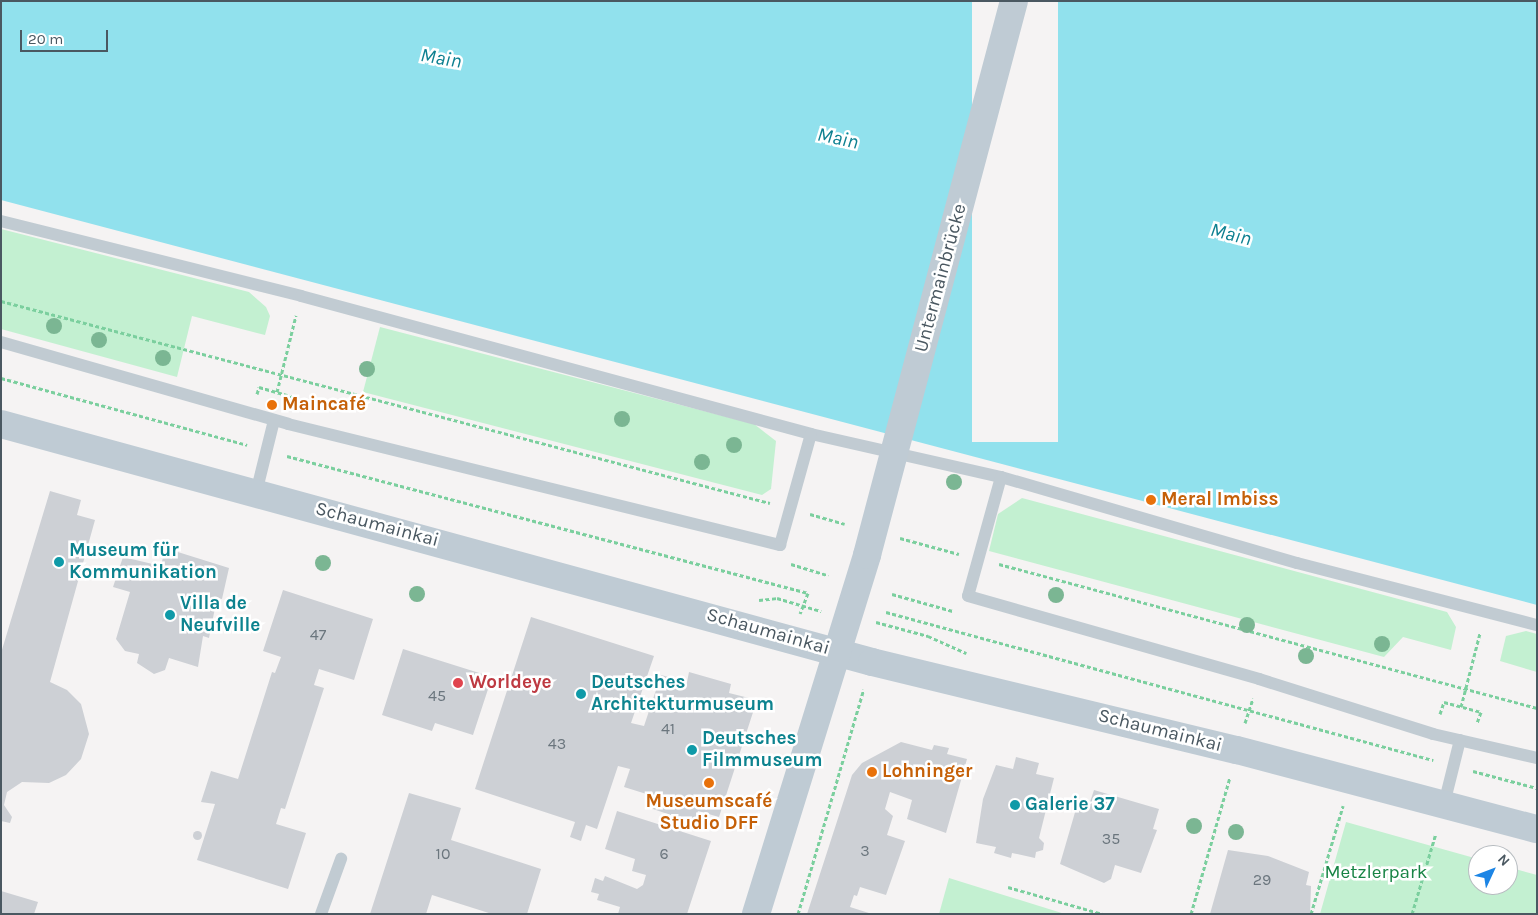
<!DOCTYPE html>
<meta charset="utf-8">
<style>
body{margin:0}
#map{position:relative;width:1538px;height:915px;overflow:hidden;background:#f5f3f3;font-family:Karla,sans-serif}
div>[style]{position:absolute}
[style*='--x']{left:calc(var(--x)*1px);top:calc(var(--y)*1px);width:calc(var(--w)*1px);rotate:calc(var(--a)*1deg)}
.green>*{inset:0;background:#c3f0d1}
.water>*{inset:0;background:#91e1ed}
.pier>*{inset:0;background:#f5f3f3;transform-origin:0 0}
.building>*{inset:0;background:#cdd0d5}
.round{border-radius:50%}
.path>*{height:3px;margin-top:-1.5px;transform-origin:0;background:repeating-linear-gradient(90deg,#7bcf9e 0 4px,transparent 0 6.5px)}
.lane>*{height:12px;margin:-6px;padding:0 6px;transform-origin:6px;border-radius:6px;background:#c1cbd2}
.secondary>*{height:28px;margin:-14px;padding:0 14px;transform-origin:14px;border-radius:14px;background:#bfcbd4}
.secondary-bridge>*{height:28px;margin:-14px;padding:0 14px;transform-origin:14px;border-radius:14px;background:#bfcbd4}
.trees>*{width:16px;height:16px;margin:-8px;border-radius:50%;background:#7bb693}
.dots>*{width:14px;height:14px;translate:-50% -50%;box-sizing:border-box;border:2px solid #fff;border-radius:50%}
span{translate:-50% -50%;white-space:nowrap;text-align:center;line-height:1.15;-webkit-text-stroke:5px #fff;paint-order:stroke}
.number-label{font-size:16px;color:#6b767e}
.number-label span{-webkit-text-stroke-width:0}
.street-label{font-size:19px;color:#4a5861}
.food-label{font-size:19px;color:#c56008;font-weight:700}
.left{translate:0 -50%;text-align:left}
.culture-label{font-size:19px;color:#0d838f;font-weight:700}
.health-label{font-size:19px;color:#be3a42;font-weight:700}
.park-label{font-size:19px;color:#188445}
.water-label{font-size:20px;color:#0e8091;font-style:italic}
.frame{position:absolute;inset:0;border:2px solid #4a5861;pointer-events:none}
.north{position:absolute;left:1468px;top:845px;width:50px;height:50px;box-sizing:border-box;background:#fff;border:1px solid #b7bcc0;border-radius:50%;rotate:47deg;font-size:14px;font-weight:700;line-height:20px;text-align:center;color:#4a5861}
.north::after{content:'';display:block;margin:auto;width:18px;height:22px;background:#1c85e5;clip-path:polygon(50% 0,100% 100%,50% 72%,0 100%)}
.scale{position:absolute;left:20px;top:30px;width:88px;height:22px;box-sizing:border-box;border:2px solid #4a5861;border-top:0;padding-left:6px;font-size:15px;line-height:18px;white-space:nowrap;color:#4a5861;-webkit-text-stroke:4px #fff;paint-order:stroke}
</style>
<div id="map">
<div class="green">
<div style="clip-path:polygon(1px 229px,249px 292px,266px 307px,270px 316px,265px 335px,192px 316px,177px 377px,1px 329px)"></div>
<div style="clip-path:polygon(380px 327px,754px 424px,776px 441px,771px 489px,762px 495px,363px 392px)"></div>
<div style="clip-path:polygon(1022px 498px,1447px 612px,1456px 627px,1451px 650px,1403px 637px,1384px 657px,989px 551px,998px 514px)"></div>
<div style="clip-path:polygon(1526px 631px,1537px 634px,1537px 672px,1500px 661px,1506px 636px)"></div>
<div style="clip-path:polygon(1346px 822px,1478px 859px,1478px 885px,1508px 885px,1508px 867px,1537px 875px,1537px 914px,1320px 914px)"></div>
<div style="clip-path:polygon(949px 878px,1065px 914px,939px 914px)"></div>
</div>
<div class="water">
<div style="clip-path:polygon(1px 1px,1537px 1px,1537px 605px,1px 200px)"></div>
</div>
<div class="pier">
<div style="left:972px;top:1px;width:86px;height:441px"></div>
</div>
<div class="building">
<div style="clip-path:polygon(50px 491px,81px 500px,77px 515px,95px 520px,50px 682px,67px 690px,81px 704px,89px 734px,81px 759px,66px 775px,49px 783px,22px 782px,7px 792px,4px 805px,12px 817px,10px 823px,1px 821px,1px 653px)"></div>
<div style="clip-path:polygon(165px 548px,229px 568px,222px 599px,217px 598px,209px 638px,203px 636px,198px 667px,169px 658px,165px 670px,154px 674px,137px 663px,139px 654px,125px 651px,116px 639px,130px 592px,113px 587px,123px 557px,161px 566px)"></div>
<div style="clip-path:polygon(283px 590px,373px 619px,354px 680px,319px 669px,314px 685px,324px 688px,285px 809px,281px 808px,276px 824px,306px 833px,288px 889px,197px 860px,215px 804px,201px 802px,211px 771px,238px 779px,272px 672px,275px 673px,281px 657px,263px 651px)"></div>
<div style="clip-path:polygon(531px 617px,654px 656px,631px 723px,644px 726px,661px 675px,687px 682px,689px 672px,731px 684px,729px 693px,757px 700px,719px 817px,698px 811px,694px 823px,653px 809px,656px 797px,624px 787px,630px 769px,618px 766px,597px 829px,586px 825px,581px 841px,570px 837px,575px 822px,475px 789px)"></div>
<div style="clip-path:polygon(403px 649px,492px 677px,473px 735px,435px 723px,432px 731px,382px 715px)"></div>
<div style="clip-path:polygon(901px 742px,932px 750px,934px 745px,949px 748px,947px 754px,967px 759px,946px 833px,907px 819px,912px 800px,890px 792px,885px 809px,893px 816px,887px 835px,905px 841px,886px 895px,860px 887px,857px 896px,854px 895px,850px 907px,872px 914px,807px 914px,852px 775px,862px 763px)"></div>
<div style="clip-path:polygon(1016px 757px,1039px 763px,1036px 774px,1054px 778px,1039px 838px,1044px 843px,1043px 850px,1036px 852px,1035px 858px,1012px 853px,1011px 858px,994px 853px,996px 847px,976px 843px,983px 799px,996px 765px,1013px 769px)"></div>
<div style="clip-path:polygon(1094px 790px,1159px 809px,1153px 829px,1157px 830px,1141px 873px,1115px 865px,1111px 879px,1104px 883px,1060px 864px,1078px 802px,1089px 805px)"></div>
<div style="clip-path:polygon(409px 793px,461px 808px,451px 840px,541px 869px,527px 914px,492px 914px,432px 895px,426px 914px,370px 914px)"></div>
<div style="clip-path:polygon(617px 811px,711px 841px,687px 914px,618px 914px,620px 907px,597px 900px,599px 894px,591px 892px,595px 878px,603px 881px,605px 876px,637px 889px,643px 885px,646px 875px,632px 871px,635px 859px,605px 849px)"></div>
<div class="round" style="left:192.5px;top:830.5px;width:9px;height:9px"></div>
<div style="clip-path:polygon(1228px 850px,1268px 856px,1309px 872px,1306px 885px,1311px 886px,1310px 914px,1210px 914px)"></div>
<div style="clip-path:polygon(1px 891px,38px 902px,34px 914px,1px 914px)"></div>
</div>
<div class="path">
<div style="--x:1;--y:301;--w:795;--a:14.72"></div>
<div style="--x:1;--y:378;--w:255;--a:15.2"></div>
<div style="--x:277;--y:392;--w:79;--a:-76.1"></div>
<div style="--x:257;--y:394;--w:7;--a:-74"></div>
<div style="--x:259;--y:387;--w:37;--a:16"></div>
<div style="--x:295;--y:397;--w:7;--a:106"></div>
<div style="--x:287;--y:456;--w:539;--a:14.73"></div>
<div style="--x:808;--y:593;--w:22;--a:111"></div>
<div style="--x:810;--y:514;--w:36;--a:16"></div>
<div style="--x:900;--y:538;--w:61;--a:15.2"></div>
<div style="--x:791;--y:564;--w:39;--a:17"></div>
<div style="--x:999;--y:564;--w:557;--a:14.98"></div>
<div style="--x:892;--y:594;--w:63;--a:15.6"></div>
<div style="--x:759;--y:600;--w:18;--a:-6"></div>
<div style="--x:777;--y:598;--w:46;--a:16.5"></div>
<div style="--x:886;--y:612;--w:567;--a:15.14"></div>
<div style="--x:876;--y:622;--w:54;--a:15.1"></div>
<div style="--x:928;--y:636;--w:42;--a:24.1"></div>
<div style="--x:1461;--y:707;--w:76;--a:-75.6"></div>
<div style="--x:1440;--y:714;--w:13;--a:-72"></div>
<div style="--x:1444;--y:702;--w:38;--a:15"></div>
<div style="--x:1481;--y:712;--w:12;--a:110"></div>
<div style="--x:1245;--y:723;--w:26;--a:-72"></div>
<div style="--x:1473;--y:771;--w:66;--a:14.9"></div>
<div style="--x:1008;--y:887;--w:99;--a:15.9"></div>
<div style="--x:798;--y:914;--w:234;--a:-73.7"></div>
<div style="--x:1191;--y:914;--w:142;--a:-74.1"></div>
<div style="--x:1311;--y:914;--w:113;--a:-73.5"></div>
<div style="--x:1412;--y:914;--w:84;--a:-73.5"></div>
</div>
<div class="lane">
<div style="--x:1;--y:221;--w:309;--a:14"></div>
<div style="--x:301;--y:296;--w:528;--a:15.14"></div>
<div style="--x:811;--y:434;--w:195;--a:12.8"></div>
<div style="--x:1001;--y:477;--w:308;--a:16.2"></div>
<div style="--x:1297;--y:563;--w:248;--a:14.5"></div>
<div style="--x:1;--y:342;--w:298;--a:15.9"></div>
<div style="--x:288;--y:424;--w:507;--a:13.82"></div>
<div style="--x:780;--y:545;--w:115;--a:-74.4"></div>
<div style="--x:1001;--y:477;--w:123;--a:105.5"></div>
<div style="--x:968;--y:596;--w:303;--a:15.9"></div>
<div style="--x:1259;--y:679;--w:182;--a:17.5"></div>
<div style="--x:1433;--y:734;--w:107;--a:13"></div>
<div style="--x:256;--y:493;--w:75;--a:-76.1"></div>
<div style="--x:1444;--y:804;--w:66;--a:-76"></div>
<div style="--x:321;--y:914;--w:59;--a:-70"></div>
</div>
<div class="secondary">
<div style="--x:1;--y:424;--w:903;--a:15.28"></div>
<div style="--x:872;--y:662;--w:375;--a:13.6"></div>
<div style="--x:1237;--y:750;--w:310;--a:14.8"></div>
<div style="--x:756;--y:914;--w:376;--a:-72.8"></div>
</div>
<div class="secondary-bridge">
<div style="--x:867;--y:555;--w:573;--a:-75.14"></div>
</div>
<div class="trees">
<div style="left:54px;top:326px"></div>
<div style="left:99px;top:340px"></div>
<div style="left:163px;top:358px"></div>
<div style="left:367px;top:369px"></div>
<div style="left:622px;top:419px"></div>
<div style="left:734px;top:445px"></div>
<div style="left:702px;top:462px"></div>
<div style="left:954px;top:482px"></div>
<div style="left:323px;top:563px"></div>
<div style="left:417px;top:594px"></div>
<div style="left:1056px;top:595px"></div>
<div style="left:1247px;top:625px"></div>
<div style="left:1382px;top:644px"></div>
<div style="left:1306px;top:656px"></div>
<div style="left:1194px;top:826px"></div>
<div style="left:1236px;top:832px"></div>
</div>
<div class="dots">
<div style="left:272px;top:405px;background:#e8710a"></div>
<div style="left:1151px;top:500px;background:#e8710a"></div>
<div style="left:59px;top:562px;background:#0f9aa8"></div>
<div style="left:170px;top:615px;background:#0f9aa8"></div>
<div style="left:458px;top:683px;background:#e0444e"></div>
<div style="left:581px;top:694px;background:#0f9aa8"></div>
<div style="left:692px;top:750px;background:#0f9aa8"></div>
<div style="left:872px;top:772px;background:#e8710a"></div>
<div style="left:709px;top:783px;background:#e8710a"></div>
<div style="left:1015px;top:805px;background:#0f9aa8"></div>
</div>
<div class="number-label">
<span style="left:318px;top:635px">47</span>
<span style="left:437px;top:696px">45</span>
<span style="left:668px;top:729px">41</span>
<span style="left:557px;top:744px">43</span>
<span style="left:1111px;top:839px">35</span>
<span style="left:865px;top:851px">3</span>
<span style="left:443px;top:854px">10</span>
<span style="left:664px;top:854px">6</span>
<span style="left:1262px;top:880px">29</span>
</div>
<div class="street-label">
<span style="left:941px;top:278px;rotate:-75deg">Untermainbrücke</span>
<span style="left:377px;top:525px;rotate:15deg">Schaumainkai</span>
<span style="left:768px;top:632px;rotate:16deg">Schaumainkai</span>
<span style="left:1160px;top:731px;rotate:14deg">Schaumainkai</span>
</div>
<div class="food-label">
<span class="left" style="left:282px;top:405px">Maincafé</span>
<span class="left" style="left:1161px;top:500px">Meral Imbiss</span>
<span class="left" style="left:882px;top:772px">Lohninger</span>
<span style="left:709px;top:813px">Museumscafé<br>Studio DFF</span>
</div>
<div class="culture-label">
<span class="left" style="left:69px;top:562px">Museum für<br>Kommunikation</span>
<span class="left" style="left:180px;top:615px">Villa de<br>Neufville</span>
<span class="left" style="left:591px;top:694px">Deutsches<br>Architekturmuseum</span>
<span class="left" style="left:702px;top:750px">Deutsches<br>Filmmuseum</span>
<span class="left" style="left:1025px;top:805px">Galerie 37</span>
</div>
<div class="health-label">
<span class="left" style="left:469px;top:683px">Worldeye</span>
</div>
<div class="park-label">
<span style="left:1376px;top:873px">Metzlerpark</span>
</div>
<div class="water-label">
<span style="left:441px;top:58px;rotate:10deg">Main</span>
<span style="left:838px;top:138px;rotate:12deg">Main</span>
<span style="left:1231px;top:234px;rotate:14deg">Main</span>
</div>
<div class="frame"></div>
<div class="north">N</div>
<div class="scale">20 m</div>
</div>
